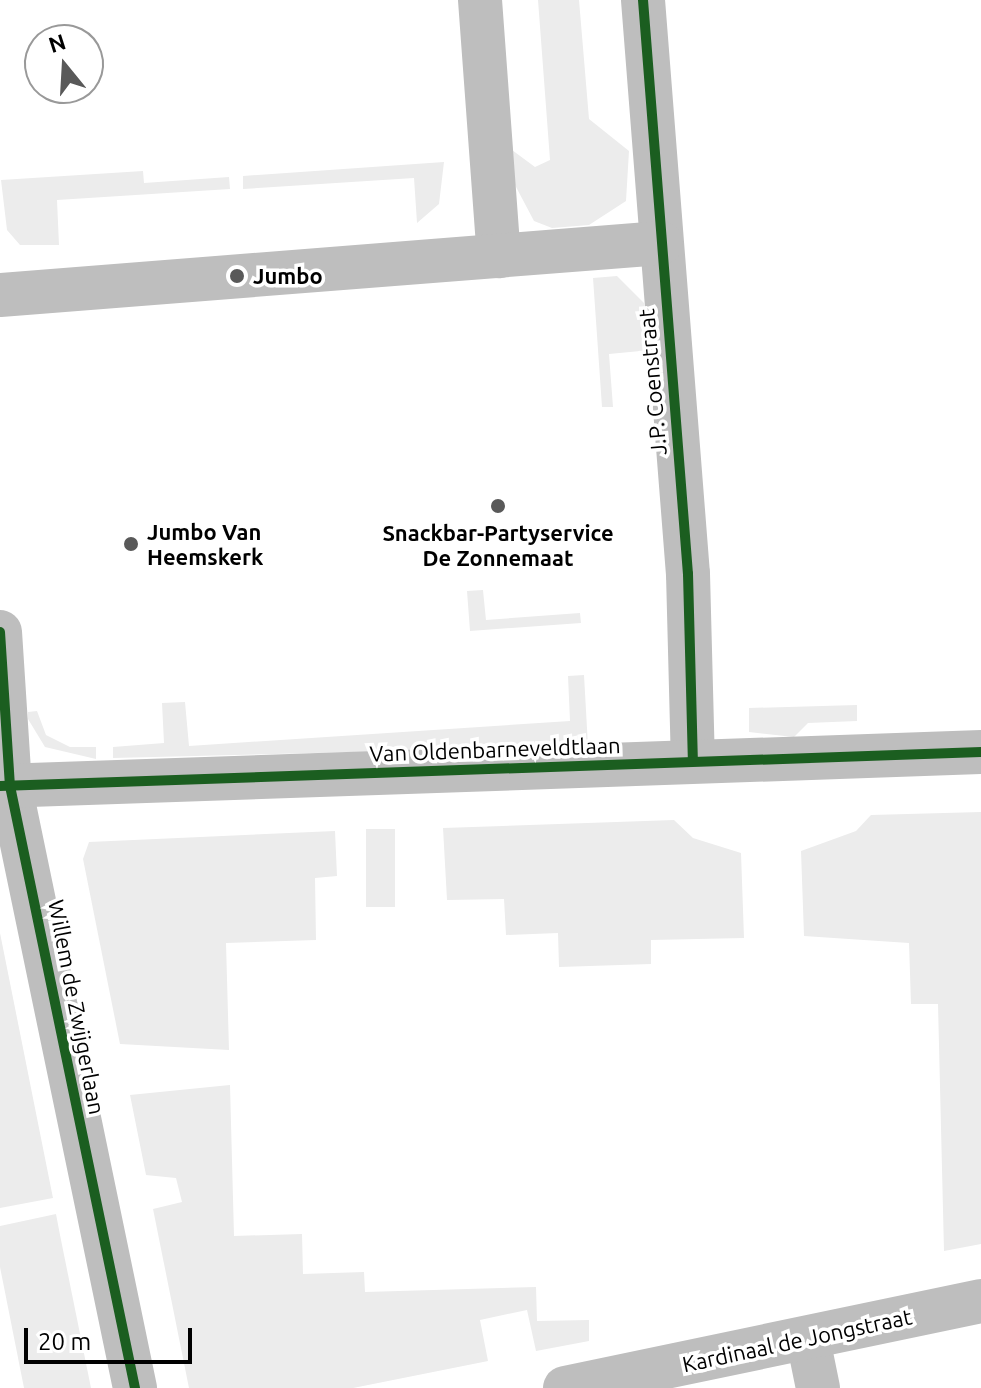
<!DOCTYPE html>
<style>
body{margin:0}
#map{position:relative;width:981px;height:1388px;overflow:hidden;background:#fff;font-family:Ubuntu,sans-serif}
div>[style]{position:absolute}
[style*='--x']{left:calc(var(--x)*1px);top:calc(var(--y)*1px);width:calc(var(--w)*1px);rotate:calc(var(--a)*1deg)}
.green>*{inset:0;background:#ececec;transform-origin:0 0}
.street>*{height:44px;margin:-22px;padding:0 22px;transform-origin:22px;border-radius:22px;background:#bebebe}
.cycleway>*{height:10px;margin:-5px;padding:0 5px;transform-origin:5px;border-radius:5px;background:#1b5e20}
.dots>*{width:22px;height:22px;translate:-50% -50%;box-sizing:border-box;border:4px solid #fff;border-radius:50%}
span{translate:-50% -50%;white-space:nowrap;text-align:center;line-height:1.15;-webkit-text-stroke:7px #fff;paint-order:stroke}
.poi-label{font-size:22px;color:#000;font-weight:700}
.left{translate:0 -50%;text-align:left}
.street-label{font-size:22px;color:#000}
.north{position:absolute;left:24px;top:24px;width:80px;height:80px;box-sizing:border-box;background:#fff;border:2px solid #999;border-radius:50%;rotate:342deg;font-size:22px;font-weight:700;line-height:32px;text-align:center;color:#000}
.north::after{content:'';display:block;margin:auto;width:28px;height:36px;background:#595959;clip-path:polygon(50% 0,100% 100%,50% 72%,0 100%)}
.scale{position:absolute;left:24px;top:1328px;width:168px;height:36px;box-sizing:border-box;border:4px solid #000;border-top:0;padding-left:10px;font-size:24px;line-height:28px;white-space:nowrap;color:#000;-webkit-text-stroke:6px #fff;paint-order:stroke}
</style>
<div id="map">
<div class="green">
<div style="clip-path:polygon(538px 0,579px 0,589px 119px,629px 151px,626px 201px,589px 225px,552px 228px,534px 221px,515px 185px,512px 150px,535px 167px,550px 160px)"></div>
<div style="clip-path:polygon(444px 162px,439px 204px,417px 223px,414px 178px,243px 189px,243px 176px)"></div>
<div style="clip-path:polygon(143px 171px,144px 183px,229px 177px,230px 189px,57px 200px,59px 245px,20px 245px,7px 230px,1px 180px)"></div>
<div style="clip-path:polygon(617px 276px,644px 303px,651px 350px,609px 354px,613px 407px,602px 407px,593px 278px)"></div>
<div style="clip-path:polygon(483px 590px,486px 620px,580px 613px,581px 623px,470px 631px,467px 591px)"></div>
<div style="clip-path:polygon(584px 675px,588px 746px,113px 758px,113px 747px,164px 743px,162px 703px,185px 702px,189px 746px,570px 721px,568px 676px)"></div>
<div style="clip-path:polygon(857px 705px,857px 721px,808px 723px,794px 737px,749px 732px,749px 708px)"></div>
<div style="clip-path:polygon(37px 711px,46px 735px,70px 747px,96px 747px,96px 759px,45px 747px,28px 719px,28px 712px)"></div>
<div style="clip-path:polygon(981px 812px,981px 1244px,944px 1251px,938px 1004px,911px 1004px,909px 943px,804px 936px,801px 851px,856px 831px,871px 815px)"></div>
<div style="clip-path:polygon(674px 820px,693px 838px,741px 853px,744px 938px,651px 940px,651px 964px,559px 967px,558px 933px,506px 935px,504px 899px,447px 900px,443px 828px)"></div>
<div style="left:366px;top:829px;width:29px;height:78px"></div>
<div style="clip-path:polygon(335px 831px,337px 876px,315px 878px,316px 940px,226px 943px,229px 1050px,120px 1044px,83px 859px,89px 842px)"></div>
<div style="clip-path:polygon(0 933px,53px 1198px,0 1208px)"></div>
<div style="clip-path:polygon(230px 1085px,234px 1236px,302px 1234px,303px 1274px,364px 1272px,365px 1292px,536px 1287px,537px 1321px,589px 1320px,589px 1341px,536px 1351px,527px 1310px,480px 1320px,488px 1361px,353px 1388px,189px 1388px,153px 1209px,182px 1202px,176px 1178px,146px 1175px,130px 1095px)"></div>
<div style="clip-path:polygon(56px 1214px,60px 1235px,91px 1388px,24px 1388px,0 1267px,0 1226px)"></div>
</div>
<div class="street">
<div style="--x:480;--y:0;--w:257;--a:85.8"></div>
<div style="--x:643;--y:0;--w:576;--a:85.52"></div>
<div style="--x:688;--y:574;--w:186;--a:88.5"></div>
<div style="--x:0;--y:295;--w:663;--a:-4.5"></div>
<div style="--x:0;--y:632;--w:154;--a:86.3"></div>
<div style="--x:10;--y:786;--w:615;--a:78.27"></div>
<div style="--x:0;--y:786;--w:982;--a:-1.98"></div>
<div style="--x:808;--y:1339;--w:50;--a:78.5"></div>
<div style="--x:565;--y:1388;--w:425;--a:-11.8"></div>
</div>
<div class="cycleway">
<div style="--x:643;--y:0;--w:576;--a:85.52"></div>
<div style="--x:688;--y:574;--w:186;--a:88.5"></div>
<div style="--x:0;--y:632;--w:154;--a:86.3"></div>
<div style="--x:10;--y:786;--w:615;--a:78.27"></div>
<div style="--x:0;--y:786;--w:982;--a:-1.98"></div>
</div>
<div class="dots">
<div style="left:237px;top:276px;background:#595959"></div>
<div style="left:498px;top:506px;background:#595959"></div>
<div style="left:131px;top:544px;background:#595959"></div>
</div>
<div class="poi-label">
<span class="left" style="left:253px;top:276px">Jumbo</span>
<span class="left" style="left:147px;top:544px">Jumbo Van<br>Heemskerk</span>
<span style="left:498px;top:545px">Snackbar-Partyservice<br>De Zonnemaat</span>
</div>
<div class="street-label">
<span style="left:652px;top:382px;rotate:-95deg">J.P. Coenstraat</span>
<span style="left:495px;top:749px;rotate:-2deg">Van Oldenbarneveldtlaan</span>
<span style="left:77px;top:1007px;rotate:79deg">Willem de Zwijgerlaan</span>
<span style="left:797px;top:1340px;rotate:-12deg">Kardinaal de Jongstraat</span>
</div>
<div class="north">N</div>
<div class="scale">20 m</div>
</div>
